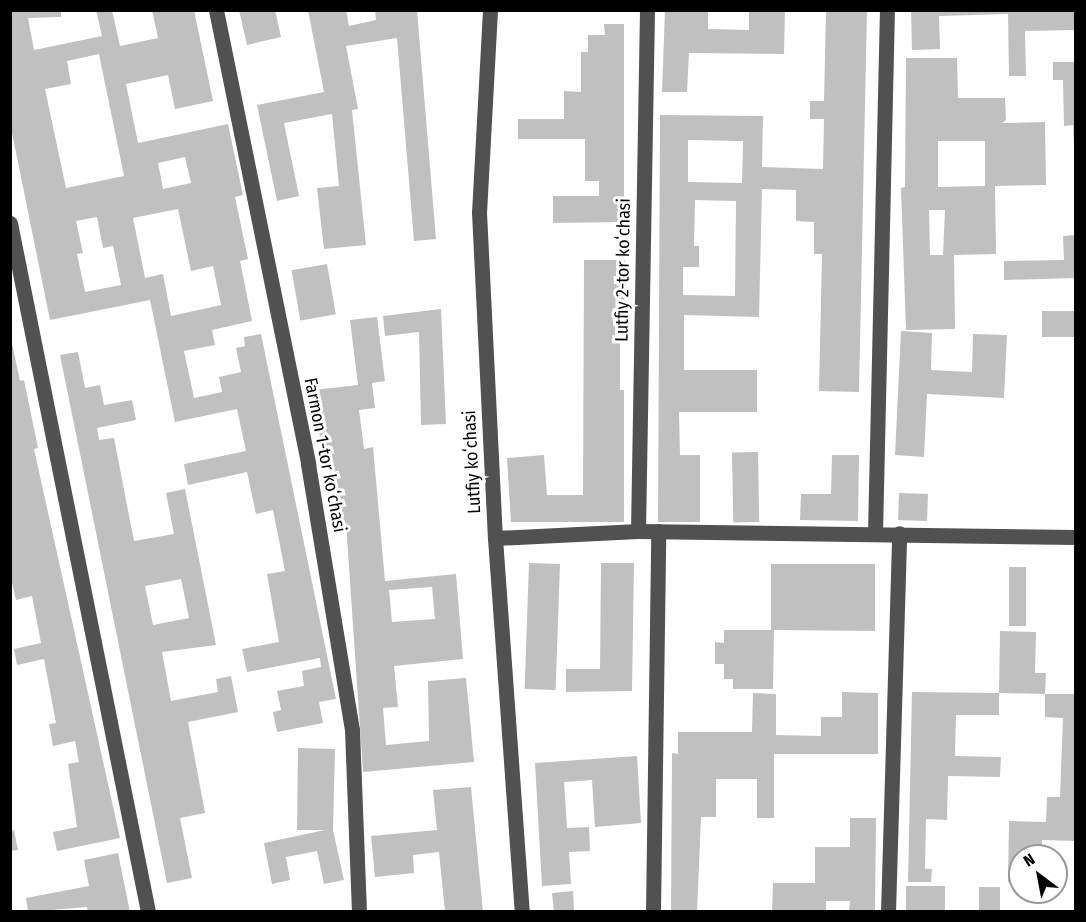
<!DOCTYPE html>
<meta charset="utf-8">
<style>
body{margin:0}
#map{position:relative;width:1086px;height:922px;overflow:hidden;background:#fff;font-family:"Fira Sans Condensed",sans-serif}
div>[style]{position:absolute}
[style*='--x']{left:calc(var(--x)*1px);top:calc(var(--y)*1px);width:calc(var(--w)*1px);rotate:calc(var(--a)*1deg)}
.building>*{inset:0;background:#c0c0c0;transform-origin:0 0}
.minor>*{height:15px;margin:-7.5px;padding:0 7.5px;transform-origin:7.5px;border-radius:7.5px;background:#515151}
span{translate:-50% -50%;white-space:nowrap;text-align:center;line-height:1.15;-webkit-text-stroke:6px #fff;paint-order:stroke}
.street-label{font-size:18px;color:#000}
.frame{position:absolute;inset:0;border:12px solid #000;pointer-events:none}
.north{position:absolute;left:1008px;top:844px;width:60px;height:60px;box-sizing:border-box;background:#fff;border:2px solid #999;border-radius:50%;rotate:328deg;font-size:16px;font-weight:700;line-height:24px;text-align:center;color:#000}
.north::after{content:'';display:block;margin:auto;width:21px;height:27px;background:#000;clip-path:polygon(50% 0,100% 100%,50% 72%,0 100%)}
</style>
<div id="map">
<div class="building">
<div style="clip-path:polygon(evenodd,10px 10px,61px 10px,61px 17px,28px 18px,34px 50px,102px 36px,96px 10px,112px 10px,120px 46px,158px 38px,152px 10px,194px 10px,213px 101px,175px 109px,168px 75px,126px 84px,138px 143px,228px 124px,243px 195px,235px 197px,248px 259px,240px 261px,252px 321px,212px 330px,215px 345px,184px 351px,194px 398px,222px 392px,219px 377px,241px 372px,236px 348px,245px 346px,244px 337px,261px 334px,336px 699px,319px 702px,323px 723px,277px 732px,273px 712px,281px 710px,277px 691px,304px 686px,302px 671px,321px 667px,320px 658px,247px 672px,242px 649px,279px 642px,267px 574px,285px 571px,273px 510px,256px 514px,247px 472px,188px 485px,184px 464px,246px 451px,237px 409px,175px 422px,150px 300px,50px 320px,10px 123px,10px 10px,99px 54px,124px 176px,66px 188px,45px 89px,71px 84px,67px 61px,99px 54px,10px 10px,185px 157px,191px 183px,163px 189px,158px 163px,185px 157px,10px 10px,178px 209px,191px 271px,213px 266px,221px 305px,171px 316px,163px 274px,145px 278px,133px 218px,178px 209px,10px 10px,97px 217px,103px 248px,113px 246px,121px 285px,85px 292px,77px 254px,83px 253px,76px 221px,97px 217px)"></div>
<div style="clip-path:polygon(239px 10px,275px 10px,281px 37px,247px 45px)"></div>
<div style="clip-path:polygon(308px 10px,346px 10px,349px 26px,376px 20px,375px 10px,417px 10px,436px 239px,414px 241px,397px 38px,346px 46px,358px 109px,352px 110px,366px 245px,324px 249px,317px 188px,339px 186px,332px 114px,284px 123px,299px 196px,277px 201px,257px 105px,324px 92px)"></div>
<div style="clip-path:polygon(665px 10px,708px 10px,708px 29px,749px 30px,749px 10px,785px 10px,784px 54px,689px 53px,687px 92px,662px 92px)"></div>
<div style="clip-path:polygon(evenodd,826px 10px,867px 10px,859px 392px,819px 391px,822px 254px,814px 254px,814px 222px,796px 221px,796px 190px,762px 189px,759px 317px,684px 315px,684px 370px,757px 370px,757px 412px,679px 412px,680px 455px,700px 455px,700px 522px,658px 522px,660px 115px,763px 116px,762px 167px,823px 169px,824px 119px,810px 119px,810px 101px,824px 101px,826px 10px,688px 140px,743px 141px,742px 183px,688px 182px,688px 140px,826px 10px,695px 200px,736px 201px,735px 296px,683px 295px,683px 267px,699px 267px,699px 246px,694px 246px,695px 200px)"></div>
<div style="clip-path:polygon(911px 10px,1076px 10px,1076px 30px,1025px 31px,1026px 76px,1009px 76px,1008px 14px,939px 16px,940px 49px,912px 50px)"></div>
<div style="clip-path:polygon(604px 24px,624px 24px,624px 222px,553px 223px,553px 196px,599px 196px,599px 181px,585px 181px,585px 139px,518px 139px,518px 119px,564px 119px,564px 91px,581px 92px,581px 52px,588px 52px,588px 35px,605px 35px)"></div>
<div style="clip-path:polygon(evenodd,906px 58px,957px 58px,958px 98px,1005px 98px,1006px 120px,1002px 123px,1045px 122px,1046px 185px,995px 186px,996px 254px,954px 255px,955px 329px,906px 330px,901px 188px,905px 187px,906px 58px,938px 141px,985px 141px,985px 186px,938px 187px,938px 141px,906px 58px,929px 210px,945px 210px,943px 255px,930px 255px,929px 210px)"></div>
<div style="clip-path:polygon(1053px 62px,1076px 62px,1076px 184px,1073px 125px,1064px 126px,1063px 80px,1053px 80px)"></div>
<div style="clip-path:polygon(1076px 235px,1076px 278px,1004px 280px,1004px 261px,1064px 260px,1063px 236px)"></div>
<div style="clip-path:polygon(584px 260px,625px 260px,624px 321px,620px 322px,620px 390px,624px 390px,624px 522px,511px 522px,507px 458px,544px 455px,547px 495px,583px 495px)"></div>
<div style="left:327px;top:264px;width:51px;height:36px;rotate:80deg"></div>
<div style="clip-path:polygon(441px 309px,446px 424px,421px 425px,419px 332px,385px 336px,383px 316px)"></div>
<div style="left:1042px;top:311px;width:34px;height:26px"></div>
<div style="clip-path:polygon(evenodd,377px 317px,385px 381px,372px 383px,375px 408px,359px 410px,364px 449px,373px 447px,385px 581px,456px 574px,463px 659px,394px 666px,398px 707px,383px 708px,386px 745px,429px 741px,428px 681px,466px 678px,474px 762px,363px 772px,346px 523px,335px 524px,329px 453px,322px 454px,314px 390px,358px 385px,350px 320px,377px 317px,432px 587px,435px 619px,392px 622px,389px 590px,432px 587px)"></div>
<div style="clip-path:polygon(901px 331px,932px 333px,931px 370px,972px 372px,973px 334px,1007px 335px,1004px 398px,927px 394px,924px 457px,895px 455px)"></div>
<div style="clip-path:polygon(12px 343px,20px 381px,24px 380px,38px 448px,34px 449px,120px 838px,57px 851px,53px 832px,77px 827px,68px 764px,79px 762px,75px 741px,53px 746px,49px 724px,56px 723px,44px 659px,17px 665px,14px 649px,41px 643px,32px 596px,16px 600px,10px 574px)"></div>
<div style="clip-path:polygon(evenodd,78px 352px,85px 388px,100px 385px,104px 405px,132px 400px,136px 420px,97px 428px,99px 440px,114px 438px,134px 541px,174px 534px,166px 493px,185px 489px,216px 645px,162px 652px,171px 701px,218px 692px,216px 679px,231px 676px,238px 712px,188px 722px,205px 813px,180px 818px,192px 878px,167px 883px,60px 355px,78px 352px,181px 579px,189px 618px,153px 625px,145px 586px,181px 579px)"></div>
<div style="left:758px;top:452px;width:70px;height:26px;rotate:89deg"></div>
<div style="clip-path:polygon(832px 455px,859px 455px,858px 521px,800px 520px,801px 494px,831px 494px)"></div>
<div style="left:899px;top:493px;width:29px;height:27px;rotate:2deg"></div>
<div style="left:529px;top:563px;width:31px;height:126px;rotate:2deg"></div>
<div style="clip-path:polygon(601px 563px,634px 563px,632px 691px,566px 692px,566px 669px,600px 669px)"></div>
<div style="clip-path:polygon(771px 564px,875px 564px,875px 631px,774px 630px,773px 689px,733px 689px,733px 679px,724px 679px,724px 664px,715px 664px,715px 642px,724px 643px,724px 630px,771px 630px)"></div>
<div style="left:1009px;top:567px;width:17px;height:59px"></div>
<div style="clip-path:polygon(1000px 631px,1036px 632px,1035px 673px,1046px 673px,1045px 694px,999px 693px)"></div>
<div style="clip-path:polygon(842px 692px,878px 693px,878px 754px,774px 754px,774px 818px,757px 818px,757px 779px,716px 779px,716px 817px,701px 817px,697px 912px,671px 912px,672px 753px,678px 754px,678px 732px,752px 732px,753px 693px,776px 694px,776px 735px,821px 736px,821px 717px,842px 717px)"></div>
<div style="clip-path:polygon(912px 692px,999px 693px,999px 715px,956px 715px,955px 756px,1001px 757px,1000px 777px,948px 776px,947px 820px,926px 819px,925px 869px,932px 869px,931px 882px,908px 882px)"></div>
<div style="clip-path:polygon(1045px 694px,1076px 694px,1076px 841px,1042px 840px,1042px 856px,1020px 856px,1020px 882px,1008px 882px,1009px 821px,1046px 822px,1047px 797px,1060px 797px,1063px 718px,1045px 717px)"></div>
<div style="clip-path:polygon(298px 748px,335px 749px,333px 830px,344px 880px,324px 884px,317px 851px,286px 857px,290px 880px,272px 884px,264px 843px,325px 830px,297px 830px)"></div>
<div style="clip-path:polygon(637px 756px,641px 823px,595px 827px,592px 780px,564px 782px,567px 828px,589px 827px,590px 851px,569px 852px,571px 884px,542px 886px,535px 763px)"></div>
<div style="clip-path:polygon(471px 787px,483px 912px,445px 912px,439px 852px,413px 855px,414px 873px,375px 877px,371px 836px,437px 830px,433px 790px)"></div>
<div style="clip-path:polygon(850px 818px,876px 818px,875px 912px,849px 912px,850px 901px,826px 901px,826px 912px,772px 912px,773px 883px,815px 883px,815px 847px,850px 847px)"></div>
<div style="clip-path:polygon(14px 830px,18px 850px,10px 851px,10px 831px)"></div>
<div style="clip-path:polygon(118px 853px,130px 912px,88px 912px,87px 907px,28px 912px,26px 898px,89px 886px,84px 860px)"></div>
<div style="left:906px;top:886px;width:39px;height:26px"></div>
<div style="left:979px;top:887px;width:21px;height:25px"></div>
<div style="clip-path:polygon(573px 891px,574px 912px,554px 912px,552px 893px)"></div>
</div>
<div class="minor">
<div style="--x:216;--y:10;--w:463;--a:78.5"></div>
<div style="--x:308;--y:464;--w:270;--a:80.6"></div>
<div style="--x:352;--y:730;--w:182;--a:87.8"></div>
<div style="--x:490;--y:10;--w:202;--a:93.1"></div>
<div style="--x:479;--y:212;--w:326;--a:87.2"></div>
<div style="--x:495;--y:538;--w:375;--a:85.9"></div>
<div style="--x:10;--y:223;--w:703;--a:78.67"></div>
<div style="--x:638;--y:531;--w:521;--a:-89.01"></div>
<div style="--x:875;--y:533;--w:523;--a:-88.69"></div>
<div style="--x:495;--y:538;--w:143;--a:-2.8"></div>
<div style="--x:638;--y:531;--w:438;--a:0.8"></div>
<div style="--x:653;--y:912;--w:381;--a:-89.2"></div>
<div style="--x:888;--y:912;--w:379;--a:-88.3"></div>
</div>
<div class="street-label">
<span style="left:623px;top:270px;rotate:-89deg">Lutfiy 2-tor koʻchasi</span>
<span style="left:325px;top:455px;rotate:79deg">Farmon 1-tor koʻchasi</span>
<span style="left:472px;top:462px;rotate:-93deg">Lutfiy koʻchasi</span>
</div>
<div class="frame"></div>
<div class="north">N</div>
</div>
